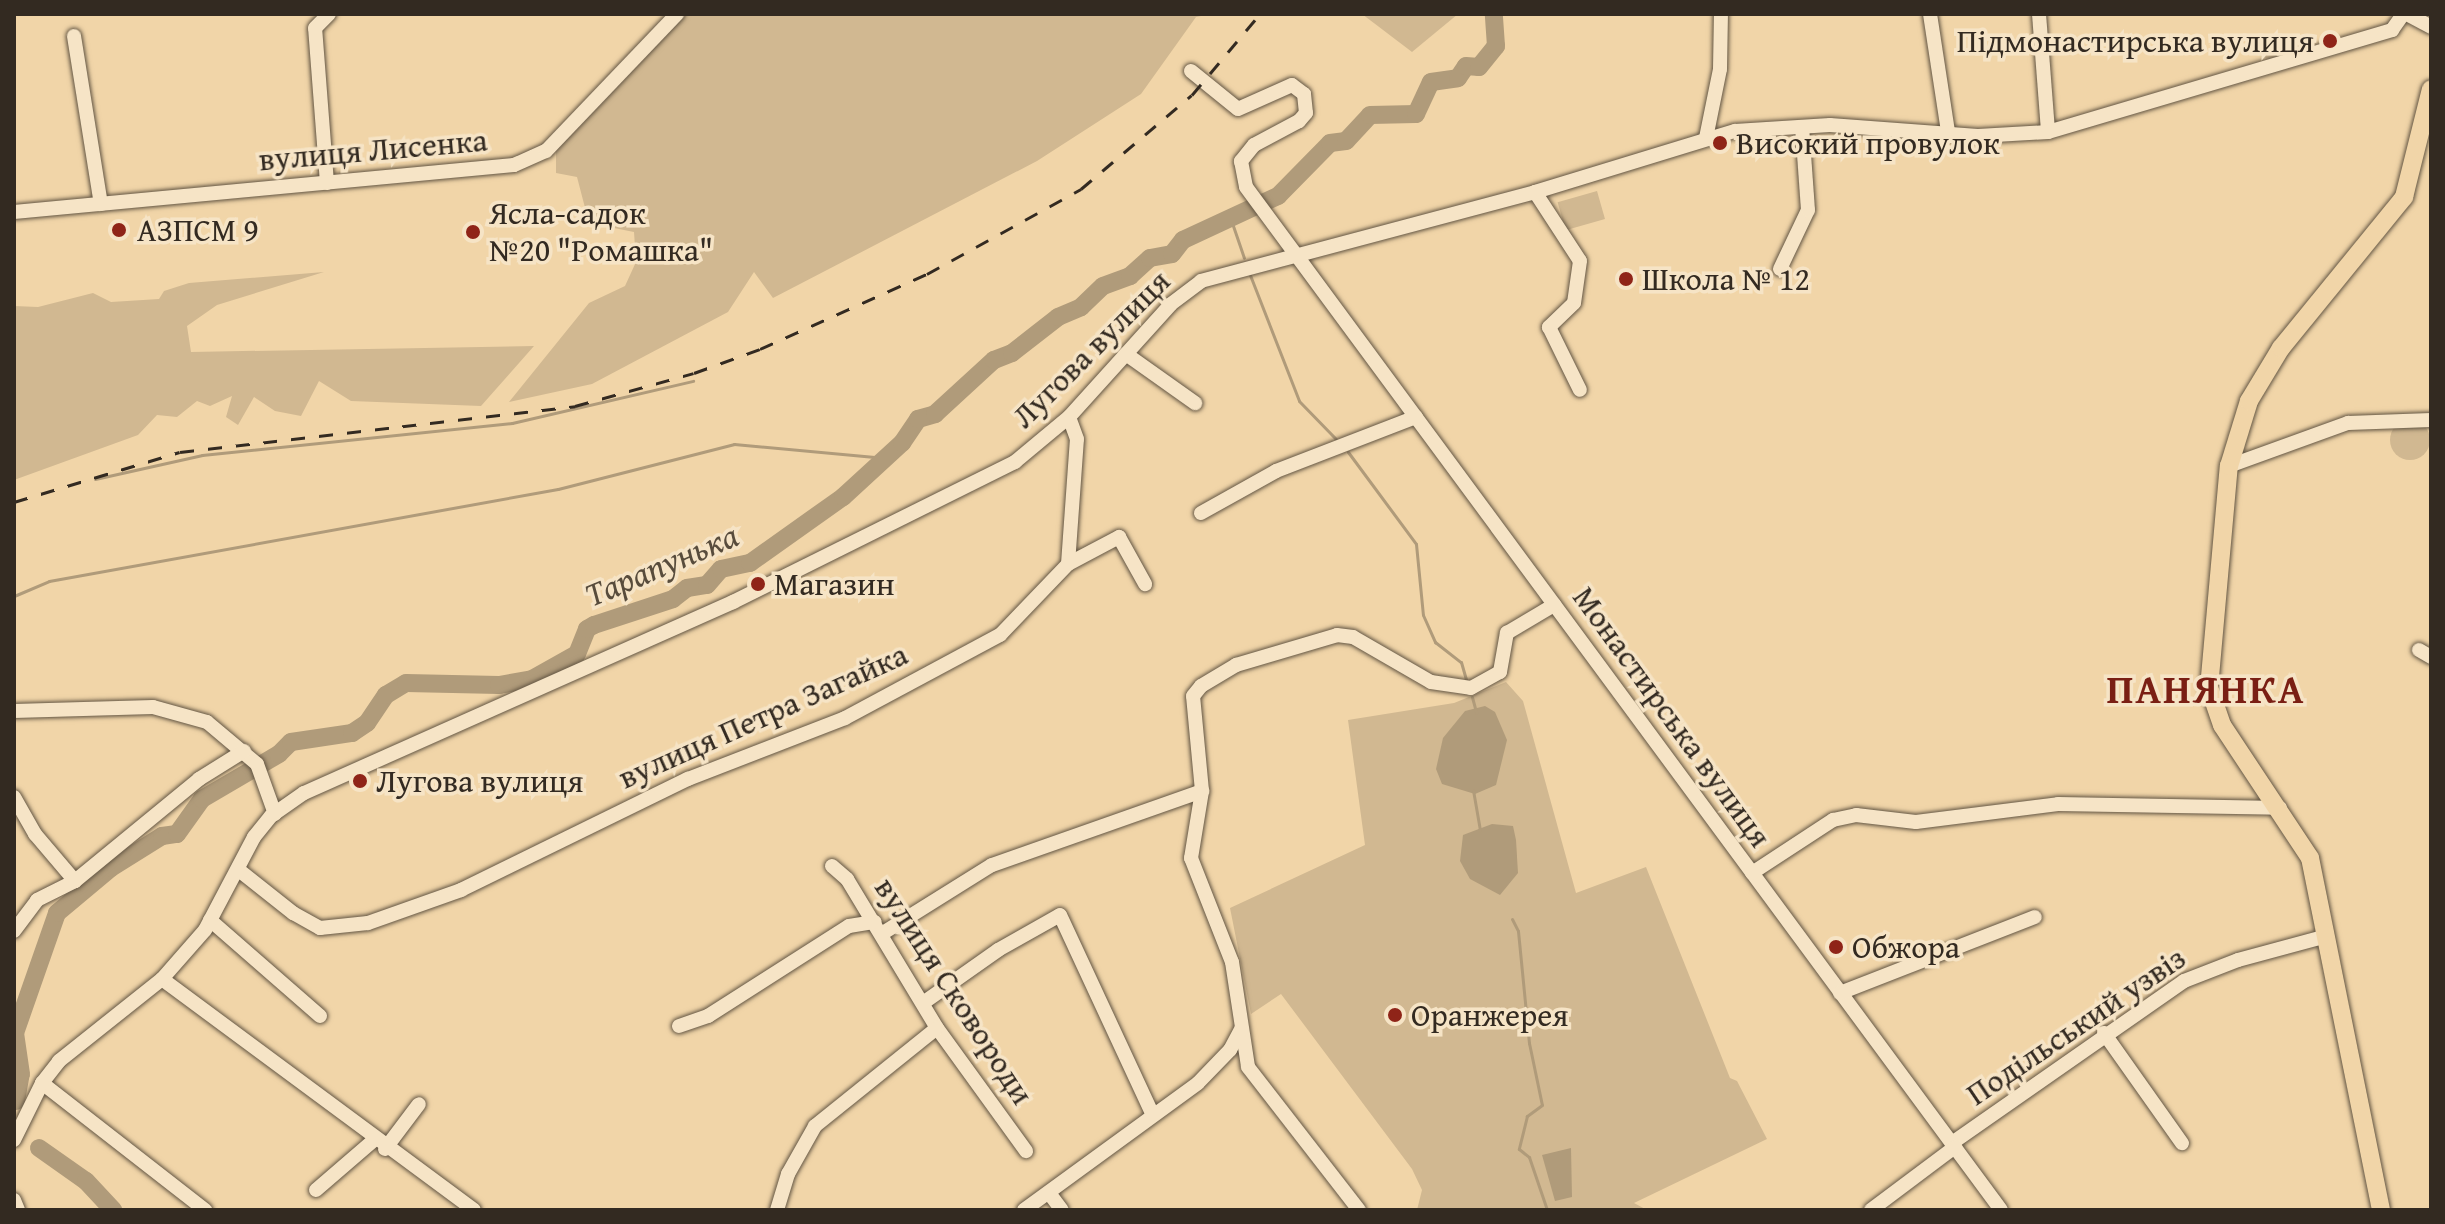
<!DOCTYPE html>
<meta charset="utf-8">
<style>
body{margin:0}
#map{position:relative;width:2445px;height:1224px;overflow:hidden;background:#f1d5a8;font-family:"Gentium Book Plus",serif}
div>[style]{position:absolute}
[style*='--x']{left:calc(var(--x)*1px);top:calc(var(--y)*1px);width:calc(var(--w)*1px);rotate:calc(var(--a)*1deg)}
.green>*{inset:0;background:#d1b891;transform-origin:0 0}
.round{border-radius:50%}
.water>*{inset:0;background:#b09b7a}
.stream>*{height:3px;margin:-1.5px;padding:0 1.5px;transform-origin:1.5px;border-radius:1.5px;background:#b09b7a}
.river>*{height:18px;margin:-9px;padding:0 9px;transform-origin:9px;border-radius:9px;background:#b09b7a}
.roads{filter:drop-shadow(0 0 2px #625543) drop-shadow(0 0 2px #625543)}
.minor>*{height:14px;margin:-7px;padding:0 7px;transform-origin:7px;border-radius:7px;background:#f6e4c6}
.major>*{height:18px;margin:-9px;padding:0 9px;transform-origin:9px;border-radius:9px;background:#f1d5a8}
.rail>*{height:3px;margin-top:-1.5px;transform-origin:0;background:repeating-linear-gradient(90deg,#332a21 0 14px,transparent 0 28px)}
.dots>*{width:22px;height:22px;translate:-50% -50%;box-sizing:border-box;border:4px solid #f6e4c6;border-radius:50%}
span{translate:-50% -50%;white-space:nowrap;text-align:center;line-height:1.15;-webkit-text-stroke:7px #f6e4c6;paint-order:stroke}
.poi-label{font-size:32px;color:#332a21}
.right{translate:-100% -50%;text-align:right}
.left{translate:0 -50%;text-align:left}
.street-label{font-size:32px;color:#332a21}
.water-label{font-size:34px;color:#584c3c;font-style:italic}
.district-label{font-size:40px;color:#7a1f14;font-weight:700;letter-spacing:2px}
.frame{position:absolute;inset:0;border:16px solid #332a21;pointer-events:none}
</style>
<div id="map">
<div class="green">
<div style="clip-path:polygon(684px 14px,1211px 14px,1196px 17px,1141px 94px,1037px 161px,773px 298px,754px 272px,728px 312px,592px 384px,509px 402px,589px 303px,625px 286px,636px 262px,634px 232px,589px 223px,577px 177px,556px 173px,556px 149px)"></div>
<div style="clip-path:polygon(1362px 14px,1458px 14px,1412px 52px)"></div>
<div style="clip-path:polygon(2294px 34px,2298px 48px,2294px 53px,2271px 60px,2258px 55px,2261px 43px)"></div>
<div style="left:1597px;top:191px;width:29px;height:41px;rotate:74deg"></div>
<div style="clip-path:polygon(324px 272px,217px 305px,187px 326px,191px 352px,534px 346px,481px 406px,351px 401px,319px 381px,301px 416px,275px 411px,254px 397px,238px 425px,226px 417px,232px 396px,210px 406px,197px 401px,177px 417px,157px 415px,138px 435px,14px 480px,14px 306px,38px 307px,93px 293px,111px 302px,159px 299px,164px 291px,189px 283px)"></div>
<div class="round" style="left:2390px;top:420px;width:40px;height:40px"></div>
<div style="clip-path:polygon(1506px 682px,1523px 701px,1576px 893px,1646px 867px,1730px 1078px,1737px 1081px,1767px 1139px,1634px 1203px,1647px 1210px,1417px 1210px,1422px 1190px,1412px 1169px,1281px 994px,1251px 1014px,1230px 908px,1365px 845px,1348px 720px,1454px 703px)"></div>
</div>
<div class="water">
<div style="clip-path:polygon(1485px 706px,1495px 712px,1507px 740px,1496px 785px,1475px 794px,1442px 784px,1436px 769px,1443px 738px,1465px 711px)"></div>
<div style="clip-path:polygon(1492px 824px,1513px 826px,1516px 840px,1518px 873px,1500px 895px,1470px 879px,1460px 861px,1463px 835px)"></div>
<div style="clip-path:polygon(1571px 1148px,1572px 1197px,1555px 1201px,1542px 1155px)"></div>
</div>
<div class="stream">
<div style="--x:1230;--y:217;--w:43;--a:71.1"></div>
<div style="--x:1250;--y:275;--w:135;--a:68.7"></div>
<div style="--x:1299;--y:401;--w:53;--a:45.8"></div>
<div style="--x:1348;--y:452;--w:114;--a:53.5"></div>
<div style="--x:1416;--y:544;--w:71;--a:84.4"></div>
<div style="--x:1423;--y:615;--w:30;--a:66"></div>
<div style="--x:1435;--y:642;--w:33;--a:38"></div>
<div style="--x:1461;--y:662;--w:19;--a:74"></div>
<div style="--x:95;--y:479;--w:110;--a:-12.6"></div>
<div style="--x:202;--y:455;--w:312;--a:-5.9"></div>
<div style="--x:512;--y:423;--w:186;--a:-13.1"></div>
<div style="--x:14;--y:596;--w:38;--a:-23"></div>
<div style="--x:49;--y:581;--w:517;--a:-10.25"></div>
<div style="--x:558;--y:489;--w:182;--a:-14.3"></div>
<div style="--x:734;--y:444;--w:152;--a:5.3"></div>
<div style="--x:1472;--y:697;--w:16;--a:75"></div>
<div style="--x:1473;--y:790;--w:41;--a:80.1"></div>
<div style="--x:1512;--y:919;--w:13;--a:63"></div>
<div style="--x:1518;--y:931;--w:113;--a:84.4"></div>
<div style="--x:1529;--y:1043;--w:63;--a:78.2"></div>
<div style="--x:1542;--y:1105;--w:19;--a:144"></div>
<div style="--x:1527;--y:1116;--w:34;--a:104"></div>
<div style="--x:1519;--y:1149;--w:13;--a:39"></div>
<div style="--x:1529;--y:1157;--w:56;--a:71.2"></div>
</div>
<div class="river">
<div style="--x:16;--y:1101;--w:27;--a:-80"></div>
<div style="--x:21;--y:1074;--w:41;--a:-98.3"></div>
<div style="--x:15;--y:1033;--w:127;--a:-70.7"></div>
<div style="--x:57;--y:913;--w:70;--a:-39.8"></div>
<div style="--x:111;--y:868;--w:60;--a:-32.1"></div>
<div style="--x:162;--y:836;--w:15;--a:-8"></div>
<div style="--x:177;--y:834;--w:43;--a:-54.5"></div>
<div style="--x:202;--y:799;--w:89;--a:-30.3"></div>
<div style="--x:279;--y:754;--w:17;--a:-45"></div>
<div style="--x:291;--y:742;--w:62;--a:-8.4"></div>
<div style="--x:352;--y:733;--w:18;--a:-34"></div>
<div style="--x:367;--y:723;--w:34;--a:-56"></div>
<div style="--x:386;--y:695;--w:23;--a:-31"></div>
<div style="--x:406;--y:683;--w:93;--a:1.2"></div>
<div style="--x:499;--y:685;--w:34;--a:-10"></div>
<div style="--x:532;--y:679;--w:51;--a:-29.1"></div>
<div style="--x:577;--y:654;--w:27;--a:-68"></div>
<div style="--x:587;--y:629;--w:8;--a:-30"></div>
<div style="--x:594;--y:625;--w:83;--a:-18.2"></div>
<div style="--x:673;--y:599;--w:18;--a:-38"></div>
<div style="--x:687;--y:588;--w:20;--a:-9"></div>
<div style="--x:707;--y:585;--w:21;--a:-49"></div>
<div style="--x:721;--y:569;--w:30;--a:-12"></div>
<div style="--x:750;--y:563;--w:114;--a:-35.4"></div>
<div style="--x:843;--y:497;--w:80;--a:-42.5"></div>
<div style="--x:902;--y:443;--w:29;--a:-56"></div>
<div style="--x:918;--y:419;--w:18;--a:-16"></div>
<div style="--x:935;--y:414;--w:80;--a:-42.5"></div>
<div style="--x:994;--y:360;--w:19;--a:-21"></div>
<div style="--x:1012;--y:353;--w:58;--a:-38"></div>
<div style="--x:1058;--y:317;--w:25;--a:-23"></div>
<div style="--x:1081;--y:307;--w:30;--a:-44"></div>
<div style="--x:1103;--y:286;--w:29;--a:-20"></div>
<div style="--x:1130;--y:276;--w:27;--a:-42"></div>
<div style="--x:1150;--y:258;--w:22;--a:-10"></div>
<div style="--x:1172;--y:254;--w:18;--a:-52"></div>
<div style="--x:1183;--y:240;--w:105;--a:-24.9"></div>
<div style="--x:1278;--y:196;--w:74;--a:-45.5"></div>
<div style="--x:1330;--y:143;--w:16;--a:-7"></div>
<div style="--x:1346;--y:141;--w:35;--a:-47"></div>
<div style="--x:1370;--y:115;--w:46;--a:-1.2"></div>
<div style="--x:1416;--y:114;--w:35;--a:-65"></div>
<div style="--x:1431;--y:82;--w:27;--a:-8"></div>
<div style="--x:1458;--y:78;--w:14;--a:-56"></div>
<div style="--x:1466;--y:66;--w:13;--a:4"></div>
<div style="--x:1479;--y:67;--w:27;--a:-51"></div>
<div style="--x:1496;--y:46;--w:32;--a:-94"></div>
<div style="--x:39;--y:1148;--w:57;--a:35.1"></div>
<div style="--x:86;--y:1181;--w:40;--a:47"></div>
</div>
<div class="roads">
<div class="minor">
<div style="--x:1930;--y:14;--w:119;--a:81.3"></div>
<div style="--x:2039;--y:14;--w:118;--a:85.6"></div>
<div style="--x:2407;--y:14;--w:27;--a:28"></div>
<div style="--x:74;--y:36;--w:170;--a:80.9"></div>
<div style="--x:1191;--y:71;--w:60;--a:39"></div>
<div style="--x:1238;--y:109;--w:59;--a:-24"></div>
<div style="--x:1292;--y:85;--w:15;--a:37"></div>
<div style="--x:1304;--y:94;--w:19;--a:84"></div>
<div style="--x:1306;--y:113;--w:11;--a:131"></div>
<div style="--x:1299;--y:121;--w:51;--a:151.9"></div>
<div style="--x:1254;--y:145;--w:21;--a:129"></div>
<div style="--x:1241;--y:161;--w:26;--a:79"></div>
<div style="--x:1246;--y:187;--w:1271;--a:53.57"></div>
<div style="--x:1706;--y:138;--w:70;--a:-78.5"></div>
<div style="--x:1720;--y:69;--w:55;--a:-89"></div>
<div style="--x:327;--y:183;--w:155;--a:-94.4"></div>
<div style="--x:315;--y:28;--w:20;--a:-45"></div>
<div style="--x:1535;--y:192;--w:82;--a:56.9"></div>
<div style="--x:1580;--y:261;--w:42;--a:98.1"></div>
<div style="--x:1574;--y:303;--w:35;--a:136"></div>
<div style="--x:1549;--y:327;--w:70;--a:63.8"></div>
<div style="--x:14;--y:212;--w:502;--a:-5.37"></div>
<div style="--x:514;--y:165;--w:35;--a:-24"></div>
<div style="--x:546;--y:151;--w:190;--a:-46.3"></div>
<div style="--x:1780;--y:269;--w:65;--a:-64.6"></div>
<div style="--x:1808;--y:210;--w:83;--a:-94.1"></div>
<div style="--x:1126;--y:354;--w:85;--a:35.4"></div>
<div style="--x:2229;--y:466;--w:127;--a:-19.9"></div>
<div style="--x:2348;--y:423;--w:83;--a:-2.1"></div>
<div style="--x:1201;--y:513;--w:86;--a:-29.2"></div>
<div style="--x:1276;--y:471;--w:150;--a:-21.1"></div>
<div style="--x:1068;--y:564;--w:58;--a:-27.9"></div>
<div style="--x:1119;--y:537;--w:54;--a:61"></div>
<div style="--x:2419;--y:650;--w:14;--a:30"></div>
<div style="--x:14;--y:711;--w:139;--a:-1.6"></div>
<div style="--x:153;--y:707;--w:56;--a:15.5"></div>
<div style="--x:207;--y:722;--w:65;--a:40"></div>
<div style="--x:257;--y:764;--w:53;--a:70.2"></div>
<div style="--x:1202;--y:791;--w:68;--a:99.3"></div>
<div style="--x:1191;--y:858;--w:112;--a:68.5"></div>
<div style="--x:1232;--y:962;--w:106;--a:81.3"></div>
<div style="--x:1248;--y:1067;--w:181;--a:52.2"></div>
<div style="--x:14;--y:797;--w:43;--a:60.4"></div>
<div style="--x:35;--y:834;--w:62;--a:49.6"></div>
<div style="--x:832;--y:866;--w:20;--a:41"></div>
<div style="--x:847;--y:879;--w:174;--a:58.9"></div>
<div style="--x:937;--y:1028;--w:152;--a:54.1"></div>
<div style="--x:240;--y:871;--w:68;--a:38.4"></div>
<div style="--x:293;--y:913;--w:31;--a:29"></div>
<div style="--x:320;--y:928;--w:48;--a:-5.9"></div>
<div style="--x:368;--y:923;--w:99;--a:-19.5"></div>
<div style="--x:461;--y:890;--w:253;--a:-26.1"></div>
<div style="--x:688;--y:779;--w:168;--a:-21.2"></div>
<div style="--x:845;--y:718;--w:176;--a:-28.2"></div>
<div style="--x:1000;--y:635;--w:98;--a:-46.2"></div>
<div style="--x:1068;--y:564;--w:125;--a:-85.9"></div>
<div style="--x:1077;--y:439;--w:23;--a:-110"></div>
<div style="--x:1752;--y:873;--w:97;--a:-33.2"></div>
<div style="--x:1833;--y:820;--w:24;--a:-12"></div>
<div style="--x:1856;--y:815;--w:60;--a:6.7"></div>
<div style="--x:1916;--y:822;--w:143;--a:-7.2"></div>
<div style="--x:2058;--y:804;--w:222;--a:1"></div>
<div style="--x:210;--y:920;--w:146;--a:41.1"></div>
<div style="--x:14;--y:931;--w:39;--a:-53"></div>
<div style="--x:37;--y:900;--w:42;--a:-26.6"></div>
<div style="--x:75;--y:881;--w:161;--a:-39.4"></div>
<div style="--x:199;--y:779;--w:53;--a:-31.9"></div>
<div style="--x:883;--y:933;--w:128;--a:-32"></div>
<div style="--x:992;--y:865;--w:223;--a:-19.4"></div>
<div style="--x:1202;--y:791;--w:95;--a:-95.4"></div>
<div style="--x:1193;--y:696;--w:13;--a:-51"></div>
<div style="--x:1201;--y:686;--w:41;--a:-31"></div>
<div style="--x:1236;--y:665;--w:105;--a:-16.5"></div>
<div style="--x:1337;--y:635;--w:16;--a:7"></div>
<div style="--x:1353;--y:637;--w:90;--a:30"></div>
<div style="--x:1431;--y:682;--w:40;--a:8.5"></div>
<div style="--x:1471;--y:688;--w:33;--a:-29"></div>
<div style="--x:1500;--y:672;--w:40;--a:-80"></div>
<div style="--x:1507;--y:633;--w:55;--a:-30.8"></div>
<div style="--x:162;--y:979;--w:388;--a:36.5"></div>
<div style="--x:1840;--y:993;--w:209;--a:-21.3"></div>
<div style="--x:923;--y:1003;--w:92;--a:-35.2"></div>
<div style="--x:998;--y:950;--w:71;--a:-29.4"></div>
<div style="--x:1060;--y:915;--w:218;--a:65.1"></div>
<div style="--x:679;--y:1026;--w:31;--a:-19"></div>
<div style="--x:708;--y:1016;--w:167;--a:-32.6"></div>
<div style="--x:849;--y:926;--w:26;--a:-9"></div>
<div style="--x:2104;--y:1033;--w:135;--a:54.7"></div>
<div style="--x:42;--y:1083;--w:207;--a:37.9"></div>
<div style="--x:14;--y:1140;--w:64;--a:-63.8"></div>
<div style="--x:42;--y:1083;--w:28;--a:-52"></div>
<div style="--x:59;--y:1061;--w:132;--a:-38.5"></div>
<div style="--x:162;--y:979;--w:65;--a:-48.7"></div>
<div style="--x:205;--y:930;--w:105;--a:-62.2"></div>
<div style="--x:254;--y:837;--w:27;--a:-51"></div>
<div style="--x:271;--y:816;--w:40;--a:-34.9"></div>
<div style="--x:304;--y:793;--w:470;--a:-24"></div>
<div style="--x:733;--y:602;--w:315;--a:-26.4"></div>
<div style="--x:1015;--y:462;--w:70;--a:-39.8"></div>
<div style="--x:1069;--y:417;--w:152;--a:-47.9"></div>
<div style="--x:1171;--y:304;--w:38;--a:-37"></div>
<div style="--x:1201;--y:281;--w:346;--a:-14.9"></div>
<div style="--x:1535;--y:192;--w:209;--a:-17"></div>
<div style="--x:1735;--y:131;--w:95;--a:-3.6"></div>
<div style="--x:1830;--y:125;--w:148;--a:4.3"></div>
<div style="--x:1978;--y:136;--w:70;--a:-3.3"></div>
<div style="--x:2048;--y:132;--w:359;--a:-16.5"></div>
<div style="--x:2392;--y:30;--w:19;--a:-55"></div>
<div style="--x:1952;--y:1143;--w:283;--a:-34.9"></div>
<div style="--x:2184;--y:981;--w:58;--a:-21.3"></div>
<div style="--x:2238;--y:960;--w:92;--a:-15.1"></div>
<div style="--x:385;--y:1149;--w:56;--a:-52.9"></div>
<div style="--x:316;--y:1190;--w:77;--a:-40.8"></div>
<div style="--x:1049;--y:1193;--w:21;--a:53"></div>
<div style="--x:14;--y:1200;--w:11;--a:68"></div>
<div style="--x:777;--y:1210;--w:38;--a:-73"></div>
<div style="--x:788;--y:1174;--w:55;--a:-60.6"></div>
<div style="--x:815;--y:1126;--w:156;--a:-38.8"></div>
<div style="--x:1024;--y:1210;--w:215;--a:-36.1"></div>
<div style="--x:1198;--y:1083;--w:46;--a:-45.9"></div>
<div style="--x:1230;--y:1050;--w:24;--a:-62"></div>
<div style="--x:1871;--y:1210;--w:105;--a:-36.9"></div>
</div>
<div class="major">
<div style="--x:2381;--y:1210;--w:359;--a:-101.4"></div>
<div style="--x:2310;--y:858;--w:159;--a:-123.5"></div>
<div style="--x:2222;--y:725;--w:39;--a:-109"></div>
<div style="--x:2209;--y:688;--w:223;--a:-84.9"></div>
<div style="--x:2229;--y:466;--w:68;--a:-72.9"></div>
<div style="--x:2249;--y:401;--w:62;--a:-58.9"></div>
<div style="--x:2281;--y:348;--w:195;--a:-50.8"></div>
<div style="--x:2404;--y:197;--w:111;--a:-76"></div>
</div>
</div>
<div class="rail">
<div style="--x:14;--y:502;--w:173;--a:-16.8"></div>
<div style="--x:180;--y:452;--w:398;--a:-6.6"></div>
<div style="--x:575;--y:406;--w:123;--a:-15.5"></div>
<div style="--x:694;--y:373;--w:70;--a:-20"></div>
<div style="--x:760;--y:349;--w:183;--a:-24.2"></div>
<div style="--x:927;--y:274;--w:176;--a:-28.9"></div>
<div style="--x:1081;--y:189;--w:145;--a:-40.3"></div>
<div style="--x:1192;--y:95;--w:106;--a:-50"></div>
</div>
<div class="dots">
<div style="left:2330px;top:41px;background:#8f2418"></div>
<div style="left:1720px;top:143px;background:#8f2418"></div>
<div style="left:119px;top:230px;background:#8f2418"></div>
<div style="left:473px;top:232px;background:#8f2418"></div>
<div style="left:1626px;top:279px;background:#8f2418"></div>
<div style="left:758px;top:584px;background:#8f2418"></div>
<div style="left:360px;top:781px;background:#8f2418"></div>
<div style="left:1836px;top:947px;background:#8f2418"></div>
<div style="left:1395px;top:1015px;background:#8f2418"></div>
</div>
<div class="poi-label">
<span class="right" style="left:2314px;top:41px">Підмонастирська вулиця</span>
<span class="left" style="left:1736px;top:143px">Високий провулок</span>
<span class="left" style="left:489px;top:232px">Ясла-садок<br>№20 "Ромашка"</span>
<span class="left" style="left:137px;top:230px">АЗПСМ 9</span>
<span class="left" style="left:1642px;top:279px">Школа № 12</span>
<span class="left" style="left:774px;top:584px">Магазин</span>
<span class="left" style="left:376px;top:781px">Лугова вулиця</span>
<span class="left" style="left:1852px;top:947px">Обжора</span>
<span class="left" style="left:1411px;top:1015px">Оранжерея</span>
</div>
<div class="street-label">
<span style="left:373px;top:150px;rotate:-5deg">вулиця Лисенка</span>
<span style="left:1091px;top:349px;rotate:-45deg">Лугова вулиця</span>
<span style="left:763px;top:716px;rotate:-24deg">вулиця Петра Загайка</span>
<span style="left:1672px;top:717px;rotate:54deg">Монастирська вулиця</span>
<span style="left:954px;top:991px;rotate:57deg">вулиця Сковороди</span>
<span style="left:2076px;top:1026px;rotate:-34deg">Подільський узвіз</span>
</div>
<div class="water-label">
<span style="left:661px;top:564px;rotate:-23deg">Тарапунька</span>
</div>
<div class="district-label">
<span style="left:2206px;top:689px">ПАНЯНКА</span>
</div>
<div class="frame"></div>
</div>
